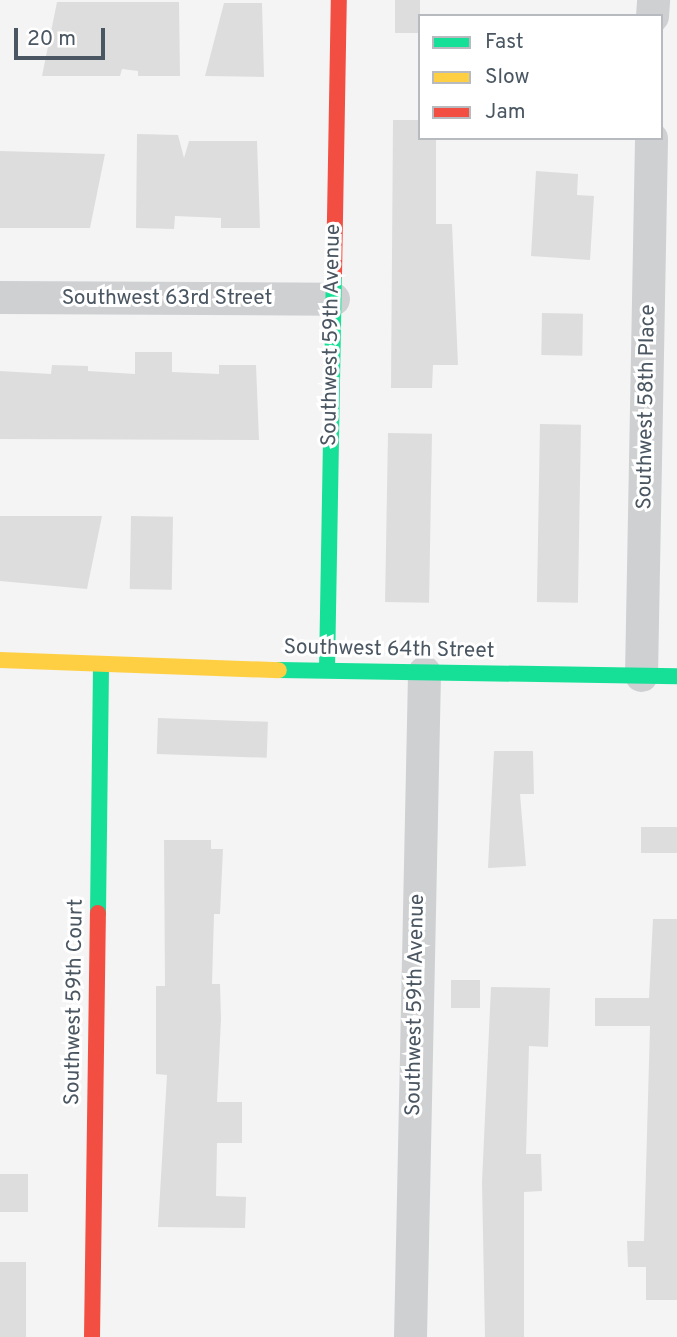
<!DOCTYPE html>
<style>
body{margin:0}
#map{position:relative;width:677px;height:1337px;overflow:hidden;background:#f4f4f4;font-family:Overpass,sans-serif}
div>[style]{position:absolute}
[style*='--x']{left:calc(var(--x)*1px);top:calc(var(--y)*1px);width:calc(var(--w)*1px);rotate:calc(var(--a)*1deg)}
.building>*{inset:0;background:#ddddde;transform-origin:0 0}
.street>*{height:33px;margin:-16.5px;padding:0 16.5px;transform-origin:16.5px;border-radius:16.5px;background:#ced0d2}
.fast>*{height:16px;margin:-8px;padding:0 8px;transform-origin:8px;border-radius:8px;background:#16e098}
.slow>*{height:16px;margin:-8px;padding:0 8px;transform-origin:8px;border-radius:8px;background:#ffcf43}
.jam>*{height:16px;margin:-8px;padding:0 8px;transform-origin:8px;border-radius:8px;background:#f24e42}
span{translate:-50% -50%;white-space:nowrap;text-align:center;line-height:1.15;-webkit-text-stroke:6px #fff;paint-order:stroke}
.street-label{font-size:21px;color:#4a5661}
.legend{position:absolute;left:418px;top:14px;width:245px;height:126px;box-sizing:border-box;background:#fff;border:2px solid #b7bbc0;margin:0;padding:9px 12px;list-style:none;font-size:21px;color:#4a5661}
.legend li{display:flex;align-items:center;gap:14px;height:35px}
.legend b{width:35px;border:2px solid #b7bbc0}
.scale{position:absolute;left:14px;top:28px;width:91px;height:32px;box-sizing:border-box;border:4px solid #4a5661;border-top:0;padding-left:9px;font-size:21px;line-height:24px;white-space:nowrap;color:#4a5661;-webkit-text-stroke:5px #fff;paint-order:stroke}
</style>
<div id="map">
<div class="building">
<div style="left:395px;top:0;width:25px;height:33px"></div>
<div style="clip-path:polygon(57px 2px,179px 2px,180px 76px,138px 76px,138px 71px,122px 69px,120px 76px,42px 76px)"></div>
<div style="clip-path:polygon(224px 3px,262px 3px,264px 77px,205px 76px)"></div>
<div style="clip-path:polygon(393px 120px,420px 120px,420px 138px,436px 138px,436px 224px,452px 224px,458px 365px,433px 365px,432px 388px,391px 388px)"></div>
<div style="clip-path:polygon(137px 134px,178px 135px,184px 158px,189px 141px,257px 141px,260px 228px,221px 228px,221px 218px,175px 216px,174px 229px,136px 228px)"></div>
<div style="clip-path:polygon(0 151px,105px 154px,90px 228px,0 228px)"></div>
<div style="clip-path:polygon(536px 171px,578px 174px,577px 195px,594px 196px,590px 260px,531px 256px)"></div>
<div style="left:542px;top:313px;width:41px;height:42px;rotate:1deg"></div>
<div style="clip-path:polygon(135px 352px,172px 352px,172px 372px,219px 374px,219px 365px,256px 365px,259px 440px,0 439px,0 371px,51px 374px,52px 365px,88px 366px,88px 371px,135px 374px)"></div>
<div style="left:540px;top:424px;width:41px;height:178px;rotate:1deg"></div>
<div style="left:388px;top:433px;width:44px;height:169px;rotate:1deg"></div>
<div style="clip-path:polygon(0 516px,102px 516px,87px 589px,0 581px)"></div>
<div style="left:131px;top:516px;width:42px;height:73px;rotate:1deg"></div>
<div style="left:158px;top:718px;width:110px;height:36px;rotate:2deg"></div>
<div style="clip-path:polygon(494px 751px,533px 751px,534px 794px,520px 794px,526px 866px,488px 868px)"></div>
<div style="left:677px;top:827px;width:26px;height:36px;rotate:90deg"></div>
<div style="clip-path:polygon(164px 840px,211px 840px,211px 849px,223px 849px,220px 914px,214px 914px,212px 984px,220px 984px,221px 1019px,217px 1102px,242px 1102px,242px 1143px,217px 1143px,216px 1196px,246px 1197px,245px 1228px,158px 1227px,167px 1075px,156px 1074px,156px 986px,165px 986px)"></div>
<div style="clip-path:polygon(653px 919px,677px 919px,677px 1300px,646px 1300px,646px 1267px,628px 1267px,627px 1241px,644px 1241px,650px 1026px,595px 1026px,595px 998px,649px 998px)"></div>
<div style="left:451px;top:980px;width:29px;height:28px"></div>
<div style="clip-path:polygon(491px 987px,550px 988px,548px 1047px,529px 1046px,526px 1154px,541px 1154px,542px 1191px,524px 1192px,524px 1337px,485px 1337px,482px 1182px)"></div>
<div style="left:0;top:1174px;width:28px;height:38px"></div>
<div style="left:0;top:1262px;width:26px;height:75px"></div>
</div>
<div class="street">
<div style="--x:652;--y:16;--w:16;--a:-86"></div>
<div style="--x:0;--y:297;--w:333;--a:0.3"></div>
<div style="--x:641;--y:675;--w:537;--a:-88.93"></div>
<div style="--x:410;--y:1337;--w:665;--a:-88.79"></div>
</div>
<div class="fast">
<div style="--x:327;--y:669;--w:394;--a:-89"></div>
<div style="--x:279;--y:670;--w:398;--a:0.9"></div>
<div style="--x:98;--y:913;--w:246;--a:-89.3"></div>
</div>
<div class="slow">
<div style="--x:0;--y:660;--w:279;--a:2.1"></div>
</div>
<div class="jam">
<div style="--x:334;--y:275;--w:275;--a:-89"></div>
<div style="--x:92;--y:1337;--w:424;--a:-89.2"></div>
</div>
<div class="street-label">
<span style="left:167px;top:299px">Southwest 63rd Street</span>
<span style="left:332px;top:335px;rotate:-89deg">Southwest 59th Avenue</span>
<span style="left:647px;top:407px;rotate:-89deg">Southwest 58th Place</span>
<span style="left:389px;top:650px;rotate:1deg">Southwest 64th Street</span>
<span style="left:75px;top:1002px;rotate:-89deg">Southwest 59th Court</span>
<span style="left:416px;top:1005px;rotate:-89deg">Southwest 59th Avenue</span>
</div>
<ul class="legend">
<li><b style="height:9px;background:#16e098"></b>Fast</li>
<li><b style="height:9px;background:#ffcf43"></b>Slow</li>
<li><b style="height:9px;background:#f24e42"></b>Jam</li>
</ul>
<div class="scale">20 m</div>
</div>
